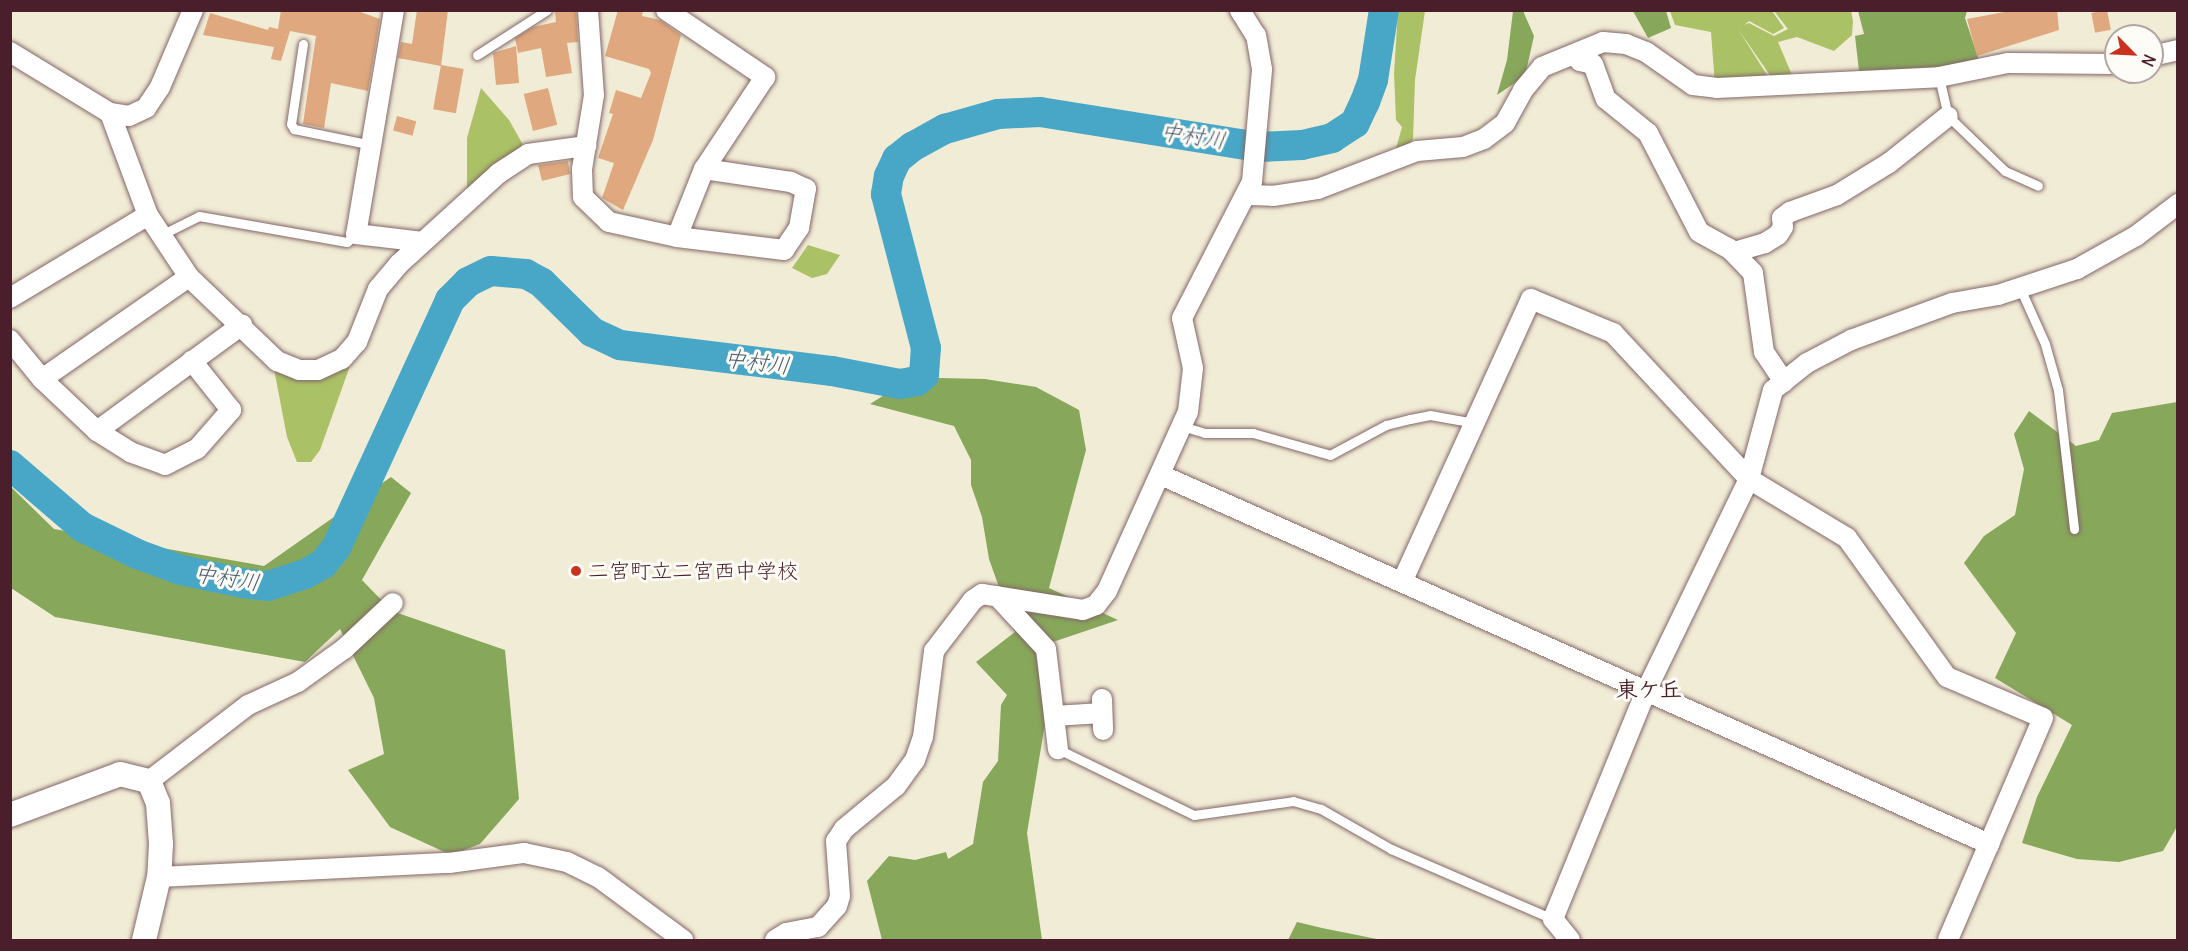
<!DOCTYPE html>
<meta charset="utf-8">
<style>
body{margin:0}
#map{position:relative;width:2188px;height:951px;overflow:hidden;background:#f1ecd6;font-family:Delius,"Klee One",sans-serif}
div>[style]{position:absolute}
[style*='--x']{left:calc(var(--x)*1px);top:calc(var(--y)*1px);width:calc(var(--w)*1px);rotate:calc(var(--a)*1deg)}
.green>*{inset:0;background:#aac166}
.forest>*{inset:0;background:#87a75b}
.river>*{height:30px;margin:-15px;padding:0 15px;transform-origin:15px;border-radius:15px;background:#48a7c7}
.building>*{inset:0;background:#dfa87e;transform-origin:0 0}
.roads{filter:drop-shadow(0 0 2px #846767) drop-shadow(0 0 2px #846767)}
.service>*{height:9px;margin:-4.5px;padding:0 4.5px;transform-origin:4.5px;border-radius:4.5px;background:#fff}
.minor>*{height:20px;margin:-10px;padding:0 10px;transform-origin:10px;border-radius:10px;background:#fff}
.tertiary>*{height:24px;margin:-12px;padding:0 12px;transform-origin:12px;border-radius:12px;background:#fff}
.dots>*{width:16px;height:16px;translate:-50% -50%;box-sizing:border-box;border:3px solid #fdfcf7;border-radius:50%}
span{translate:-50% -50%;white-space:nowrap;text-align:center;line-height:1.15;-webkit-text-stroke:6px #fdfcf7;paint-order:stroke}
.poi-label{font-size:21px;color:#4a1f2b}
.left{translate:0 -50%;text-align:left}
.water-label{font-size:22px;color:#495c71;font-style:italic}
.neighbourhood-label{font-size:22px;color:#4a1f2b;font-weight:700}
.frame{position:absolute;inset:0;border:12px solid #4a1f2b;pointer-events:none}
.north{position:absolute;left:2104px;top:24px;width:60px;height:60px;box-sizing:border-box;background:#fdfcf7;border:2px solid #b5a4a5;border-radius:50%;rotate:114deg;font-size:16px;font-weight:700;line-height:24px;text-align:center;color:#4a1f2b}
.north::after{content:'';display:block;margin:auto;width:21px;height:27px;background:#c8321e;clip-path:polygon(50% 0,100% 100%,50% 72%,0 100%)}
</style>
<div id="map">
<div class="green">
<div style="clip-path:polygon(1398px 11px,1425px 11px,1415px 80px,1413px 139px,1406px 150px,1395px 152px,1402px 127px,1396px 120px,1394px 73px)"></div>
<div style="clip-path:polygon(1670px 11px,1772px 11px,1784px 28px,1773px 34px,1749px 21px,1744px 25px,1749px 23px,1774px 36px,1788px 29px,1774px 11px,1851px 11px,1853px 21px,1852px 35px,1834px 51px,1797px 37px,1778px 42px,1792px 75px,1774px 81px,1738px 29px,1772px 83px,1715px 85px,1711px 32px,1675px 25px)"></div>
<div style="clip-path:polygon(481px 88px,509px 120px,526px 150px,467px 190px,467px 138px)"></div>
<div style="clip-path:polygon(808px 245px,840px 255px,827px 274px,812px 278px,792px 268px)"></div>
<div style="clip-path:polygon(351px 363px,320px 450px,311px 462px,297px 462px,287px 437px,274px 369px)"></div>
</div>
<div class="forest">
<div style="clip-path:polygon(1513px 11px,1523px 11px,1534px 36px,1525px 76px,1497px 95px,1507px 60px)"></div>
<div style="clip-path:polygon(1633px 11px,1666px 11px,1671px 28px,1648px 38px)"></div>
<div style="clip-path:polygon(1858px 11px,1967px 11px,1965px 18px,1980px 63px,1873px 77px,1859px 71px,1855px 36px,1864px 34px)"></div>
<div style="clip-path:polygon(939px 378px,985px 379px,1036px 387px,1079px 410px,1086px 450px,1049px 588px,1118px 620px,1053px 642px,1048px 705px,1027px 833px,1042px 940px,882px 940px,867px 881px,889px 856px,915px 860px,946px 852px,948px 859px,973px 844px,983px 782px,998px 761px,1001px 705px,1007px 695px,976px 662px,1015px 632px,989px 559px,982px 517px,971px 485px,971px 460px,954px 426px,870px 404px,894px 389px)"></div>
<div style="clip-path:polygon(2177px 402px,2178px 825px,2163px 851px,2119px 862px,2077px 859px,2022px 843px,2037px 797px,2072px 725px,1995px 678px,2016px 633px,1964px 563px,1984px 536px,2015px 515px,2024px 469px,2014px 434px,2029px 411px,2076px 446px,2099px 440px,2112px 413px)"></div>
<div style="clip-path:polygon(391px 477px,411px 493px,362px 580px,392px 611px,505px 650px,519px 799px,480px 844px,451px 855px,390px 827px,348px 770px,384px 754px,374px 698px,340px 629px,305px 662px,55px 617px,11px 588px,10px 486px,54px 529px,264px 566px)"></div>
<div style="clip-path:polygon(1297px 922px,1322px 928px,1382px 940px,1288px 940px)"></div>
</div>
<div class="river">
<div style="--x:10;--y:465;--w:95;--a:40.7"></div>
<div style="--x:82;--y:527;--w:61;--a:26.1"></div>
<div style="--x:137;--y:554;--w:47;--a:20"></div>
<div style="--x:181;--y:570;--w:62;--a:12"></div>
<div style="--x:242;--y:583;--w:26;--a:7"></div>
<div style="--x:268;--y:586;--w:39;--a:-18"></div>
<div style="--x:305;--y:574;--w:21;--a:-29"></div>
<div style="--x:323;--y:564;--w:21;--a:-51"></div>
<div style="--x:336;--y:548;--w:273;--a:-65.3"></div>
<div style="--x:450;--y:300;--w:25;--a:-45"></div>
<div style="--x:468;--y:282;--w:25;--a:-26"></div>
<div style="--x:491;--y:271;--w:35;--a:5"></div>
<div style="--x:526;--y:274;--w:18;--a:29"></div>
<div style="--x:542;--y:283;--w:70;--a:44.4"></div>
<div style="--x:592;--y:332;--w:31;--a:25"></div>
<div style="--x:620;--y:345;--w:214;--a:7"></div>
<div style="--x:832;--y:371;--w:69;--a:10.8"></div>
<div style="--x:900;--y:384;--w:17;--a:-10"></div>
<div style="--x:917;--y:381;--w:9;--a:-41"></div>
<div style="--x:924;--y:375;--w:27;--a:-86"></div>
<div style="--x:926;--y:348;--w:159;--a:-104.6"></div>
<div style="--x:886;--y:194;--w:18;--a:-81"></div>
<div style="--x:889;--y:176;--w:19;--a:-65"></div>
<div style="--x:897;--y:159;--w:19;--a:-39"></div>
<div style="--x:912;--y:147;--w:38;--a:-29"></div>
<div style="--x:945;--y:129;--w:55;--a:-15.8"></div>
<div style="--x:998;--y:114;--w:42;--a:-2.7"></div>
<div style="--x:1040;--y:112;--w:222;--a:9.1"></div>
<div style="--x:1259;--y:147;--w:43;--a:-2.7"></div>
<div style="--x:1302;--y:145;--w:31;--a:-13"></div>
<div style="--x:1332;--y:138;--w:27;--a:-33"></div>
<div style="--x:1355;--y:123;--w:23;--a:-65"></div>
<div style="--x:1365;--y:102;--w:23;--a:-70"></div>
<div style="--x:1373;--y:80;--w:71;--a:-81.1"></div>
</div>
<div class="building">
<div style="clip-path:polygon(281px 10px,355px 10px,380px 19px,368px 91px,331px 83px,324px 128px,303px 124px,316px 36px,290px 31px,281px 61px,271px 59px,274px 47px,203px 35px,210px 13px,268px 30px,269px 27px,278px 29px)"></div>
<div style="clip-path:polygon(417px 10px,448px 10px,441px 66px,398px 58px,401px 42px,412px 44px)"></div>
<div style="clip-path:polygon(555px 10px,576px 10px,578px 42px,567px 43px,572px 73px,546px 77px,541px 48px,518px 53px,515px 38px,533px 27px,556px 22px)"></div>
<div style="clip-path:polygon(618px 10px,643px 10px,642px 16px,660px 20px,681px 35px,653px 140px,623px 210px,602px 198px,614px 163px,598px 158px,613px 114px,609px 113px,616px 90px,641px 98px,651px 73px,649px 69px,605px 56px)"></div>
<div style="clip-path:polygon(2015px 10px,2057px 10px,2059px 30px,1977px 56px,1967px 19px)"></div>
<div style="left:2107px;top:10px;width:20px;height:16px;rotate:79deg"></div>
<div style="clip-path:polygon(516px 46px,519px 83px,496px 85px,493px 53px)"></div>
<div style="left:441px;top:65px;width:23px;height:45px;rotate:10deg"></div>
<div style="left:548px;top:88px;width:38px;height:25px;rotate:76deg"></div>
<div style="left:397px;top:116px;width:20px;height:15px;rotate:15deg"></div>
<div style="clip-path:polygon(568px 161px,570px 174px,542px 181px,538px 165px)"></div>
</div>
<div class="roads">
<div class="service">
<div style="--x:303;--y:44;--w:81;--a:98.5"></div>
<div style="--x:291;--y:124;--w:6;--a:59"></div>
<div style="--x:294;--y:129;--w:80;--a:11.6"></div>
<div style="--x:477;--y:55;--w:83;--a:-32.7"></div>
<div style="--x:1939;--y:77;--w:40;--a:77"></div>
<div style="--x:1948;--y:116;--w:79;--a:44"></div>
<div style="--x:2005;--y:171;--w:36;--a:24"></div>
<div style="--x:161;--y:235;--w:42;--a:-26.6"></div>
<div style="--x:199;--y:216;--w:150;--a:10"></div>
<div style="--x:347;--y:242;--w:12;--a:-42"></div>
<div style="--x:2020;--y:288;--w:61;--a:65.9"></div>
<div style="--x:2045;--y:344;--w:48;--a:74.2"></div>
<div style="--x:2058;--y:390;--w:140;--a:83.4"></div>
<div style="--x:1182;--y:426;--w:24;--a:17"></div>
<div style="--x:1205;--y:433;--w:48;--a:0"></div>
<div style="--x:1253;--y:433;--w:80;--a:15.9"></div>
<div style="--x:1330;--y:455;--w:64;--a:-28.2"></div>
<div style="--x:1386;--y:425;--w:25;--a:-14"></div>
<div style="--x:1410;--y:419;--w:20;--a:-11"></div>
<div style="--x:1430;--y:415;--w:46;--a:10.1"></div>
<div style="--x:1058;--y:749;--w:151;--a:25.9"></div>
<div style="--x:1194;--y:815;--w:100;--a:-8"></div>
<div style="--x:1293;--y:801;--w:29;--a:16"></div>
<div style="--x:1321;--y:809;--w:81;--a:29.7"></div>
<div style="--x:1391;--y:849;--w:176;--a:23.4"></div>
</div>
<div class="minor">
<div style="--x:394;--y:10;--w:227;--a:99.6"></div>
<div style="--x:356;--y:234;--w:67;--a:6.8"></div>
<div style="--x:588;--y:10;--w:85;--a:86"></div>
<div style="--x:594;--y:95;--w:75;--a:99.2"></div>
<div style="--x:582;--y:169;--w:28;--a:88"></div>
<div style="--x:583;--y:197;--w:36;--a:44"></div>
<div style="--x:609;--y:222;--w:70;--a:12.4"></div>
<div style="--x:677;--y:237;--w:108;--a:6.9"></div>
<div style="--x:784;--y:250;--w:27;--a:-56"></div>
<div style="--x:799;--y:228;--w:40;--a:-80"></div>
<div style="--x:806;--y:189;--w:17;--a:-155"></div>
<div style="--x:791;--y:182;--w:88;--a:-171.5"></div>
<div style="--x:666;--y:10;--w:120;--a:34.1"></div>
<div style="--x:765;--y:77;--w:110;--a:123.5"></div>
<div style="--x:704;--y:169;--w:73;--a:111.7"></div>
<div style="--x:10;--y:52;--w:117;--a:31.4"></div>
<div style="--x:110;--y:113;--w:19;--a:9"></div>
<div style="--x:129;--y:116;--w:19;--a:-25"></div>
<div style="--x:146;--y:108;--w:25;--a:-56"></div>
<div style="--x:160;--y:87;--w:84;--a:-66.8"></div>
<div style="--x:1579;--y:52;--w:9;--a:84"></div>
<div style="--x:1580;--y:61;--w:13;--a:13"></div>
<div style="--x:1593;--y:64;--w:37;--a:70"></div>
<div style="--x:1606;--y:99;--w:54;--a:39"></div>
<div style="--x:1648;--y:133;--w:111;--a:62.7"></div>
<div style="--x:1699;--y:232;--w:35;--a:29"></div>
<div style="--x:1730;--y:249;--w:33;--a:46"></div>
<div style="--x:1753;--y:273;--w:80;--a:82.1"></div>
<div style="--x:1764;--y:352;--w:36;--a:56"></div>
<div style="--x:2152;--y:56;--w:27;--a:-13"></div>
<div style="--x:110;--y:113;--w:109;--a:69.6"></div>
<div style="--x:148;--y:215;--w:74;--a:56.5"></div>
<div style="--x:189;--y:277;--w:122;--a:43.7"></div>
<div style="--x:277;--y:361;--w:24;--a:22"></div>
<div style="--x:299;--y:370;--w:19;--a:0"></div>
<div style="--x:318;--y:370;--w:26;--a:-25"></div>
<div style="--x:342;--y:359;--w:23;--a:-49"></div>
<div style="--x:357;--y:342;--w:57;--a:-68.4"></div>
<div style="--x:378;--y:289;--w:33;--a:-50"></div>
<div style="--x:399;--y:264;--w:135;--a:-42.3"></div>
<div style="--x:499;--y:173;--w:35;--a:-33"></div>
<div style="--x:528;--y:154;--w:59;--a:-7.9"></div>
<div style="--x:1249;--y:195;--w:24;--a:2"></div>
<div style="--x:1273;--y:196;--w:46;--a:-8.8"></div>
<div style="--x:1318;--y:189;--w:106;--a:-21"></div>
<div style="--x:1417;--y:151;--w:46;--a:-5"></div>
<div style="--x:1463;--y:147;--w:22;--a:-21"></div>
<div style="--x:1484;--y:139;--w:26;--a:-37"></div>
<div style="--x:1505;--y:123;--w:38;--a:-61"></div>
<div style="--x:1523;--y:90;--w:30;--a:-50"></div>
<div style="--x:1542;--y:67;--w:66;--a:-22.3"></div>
<div style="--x:1603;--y:42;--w:23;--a:5"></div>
<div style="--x:1626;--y:44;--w:22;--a:22"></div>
<div style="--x:1646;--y:52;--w:57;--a:35.1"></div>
<div style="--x:1693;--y:85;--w:24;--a:7"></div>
<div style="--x:1717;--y:88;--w:222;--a:-2.8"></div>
<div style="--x:1939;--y:77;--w:70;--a:-11.5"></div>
<div style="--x:2008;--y:63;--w:108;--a:0.5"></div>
<div style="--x:1734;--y:252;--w:32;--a:-16"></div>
<div style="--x:1765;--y:243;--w:15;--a:-32"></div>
<div style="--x:1778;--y:235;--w:9;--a:-58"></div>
<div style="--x:1783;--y:227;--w:9;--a:-96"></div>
<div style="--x:1782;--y:218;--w:10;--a:-37"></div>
<div style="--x:1790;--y:212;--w:50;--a:-19.9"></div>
<div style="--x:1837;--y:195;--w:61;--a:-31.6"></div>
<div style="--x:1889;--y:163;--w:75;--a:-38.5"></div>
<div style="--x:10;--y:298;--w:161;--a:-31"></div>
<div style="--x:10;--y:340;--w:50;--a:50.6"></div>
<div style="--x:42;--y:379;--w:76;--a:43.4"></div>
<div style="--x:97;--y:431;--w:39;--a:32"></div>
<div style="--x:130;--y:452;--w:37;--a:20"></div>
<div style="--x:165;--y:465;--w:36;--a:-27"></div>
<div style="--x:197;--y:449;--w:52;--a:-48.9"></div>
<div style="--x:231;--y:410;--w:63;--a:-128.5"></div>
<div style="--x:42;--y:379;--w:179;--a:-34.8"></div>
<div style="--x:97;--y:431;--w:180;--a:-36.2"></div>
<div style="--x:1161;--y:475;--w:907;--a:24.02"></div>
<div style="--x:1402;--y:582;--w:311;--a:-65.5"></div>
<div style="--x:1531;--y:299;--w:89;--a:22.5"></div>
<div style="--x:1613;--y:333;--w:200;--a:47"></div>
<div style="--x:1749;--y:479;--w:114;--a:31"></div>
<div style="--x:1847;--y:538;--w:171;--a:54.3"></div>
<div style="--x:1947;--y:677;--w:104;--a:23.1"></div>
<div style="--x:2043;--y:718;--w:241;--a:113.2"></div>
<div style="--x:997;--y:596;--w:72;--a:47.2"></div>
<div style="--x:1046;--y:649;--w:101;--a:83.2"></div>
<div style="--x:1102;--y:699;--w:31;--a:88"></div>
<div style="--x:1054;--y:716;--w:48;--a:-3.6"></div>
<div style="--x:149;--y:781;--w:125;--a:-37.5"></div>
<div style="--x:248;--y:705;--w:55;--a:-24.7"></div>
<div style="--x:298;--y:682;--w:57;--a:-35.7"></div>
<div style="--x:344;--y:649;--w:67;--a:-43.2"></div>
<div style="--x:159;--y:877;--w:290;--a:-2.8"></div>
<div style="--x:449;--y:863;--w:76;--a:-7.6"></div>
<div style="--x:524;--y:853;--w:44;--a:11.8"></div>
<div style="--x:567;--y:862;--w:34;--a:26"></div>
<div style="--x:598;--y:877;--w:106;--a:36.5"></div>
<div style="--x:775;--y:940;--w:13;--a:-32"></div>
<div style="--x:786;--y:933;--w:33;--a:-11"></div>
<div style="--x:818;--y:927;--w:28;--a:-48"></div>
<div style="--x:837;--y:906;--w:10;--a:-73"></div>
<div style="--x:840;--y:896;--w:55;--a:-94.2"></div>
<div style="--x:836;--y:841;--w:14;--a:-56"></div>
<div style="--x:844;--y:829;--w:67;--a:-39.6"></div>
<div style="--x:896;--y:786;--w:32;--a:-54"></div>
<div style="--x:915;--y:760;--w:24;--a:-71"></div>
<div style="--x:923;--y:737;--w:87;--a:-82.7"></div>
<div style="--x:934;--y:651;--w:64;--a:-52.6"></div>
<div style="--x:973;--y:600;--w:11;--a:-34"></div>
<div style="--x:982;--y:594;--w:102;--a:9"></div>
<div style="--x:1083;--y:610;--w:14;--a:-21"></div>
<div style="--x:1096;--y:605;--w:18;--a:-52"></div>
<div style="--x:1107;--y:591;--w:196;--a:-65.7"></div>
<div style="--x:1188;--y:412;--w:44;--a:-83.5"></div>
<div style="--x:1193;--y:368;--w:51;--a:-102.4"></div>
<div style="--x:1182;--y:318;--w:153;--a:-62.8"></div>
<div style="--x:1252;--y:182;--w:113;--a:-84.9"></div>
<div style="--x:1262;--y:69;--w:34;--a:-100"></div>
<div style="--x:1256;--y:36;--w:31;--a:-122"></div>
<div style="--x:1570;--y:940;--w:27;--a:-129"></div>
<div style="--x:1553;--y:919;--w:248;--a:-67.8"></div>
<div style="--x:1647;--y:689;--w:233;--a:-64.1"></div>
<div style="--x:1749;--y:479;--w:92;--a:-74.9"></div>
<div style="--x:1773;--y:390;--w:43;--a:-38.5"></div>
<div style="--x:1807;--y:363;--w:50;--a:-27.6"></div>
<div style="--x:1851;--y:340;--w:108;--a:-20.1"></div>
<div style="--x:1952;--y:303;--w:47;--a:-9.9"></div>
<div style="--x:1998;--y:295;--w:83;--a:-18.2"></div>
<div style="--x:2077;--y:269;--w:68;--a:-29.2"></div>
<div style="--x:2136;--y:236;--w:53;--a:-37.3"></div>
</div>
<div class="tertiary">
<div style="--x:10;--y:815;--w:117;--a:-20.4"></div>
<div style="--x:120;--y:774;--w:30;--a:14"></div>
<div style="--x:149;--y:781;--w:24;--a:68"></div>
<div style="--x:158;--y:803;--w:41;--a:85.8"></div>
<div style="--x:161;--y:844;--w:33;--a:93"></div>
<div style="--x:159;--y:877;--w:65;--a:103.4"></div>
</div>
</div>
<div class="dots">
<div style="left:576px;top:571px;background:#c8321e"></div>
</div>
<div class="poi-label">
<span class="left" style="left:588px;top:571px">二宮町立二宮西中学校</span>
</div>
<div class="water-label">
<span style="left:1193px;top:136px;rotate:9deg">中村川</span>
<span style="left:757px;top:362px;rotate:7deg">中村川</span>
<span style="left:227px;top:578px;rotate:9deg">中村川</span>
</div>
<div class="neighbourhood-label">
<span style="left:1649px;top:690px">東ケ丘</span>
</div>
<div class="frame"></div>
<div class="north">N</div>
</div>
